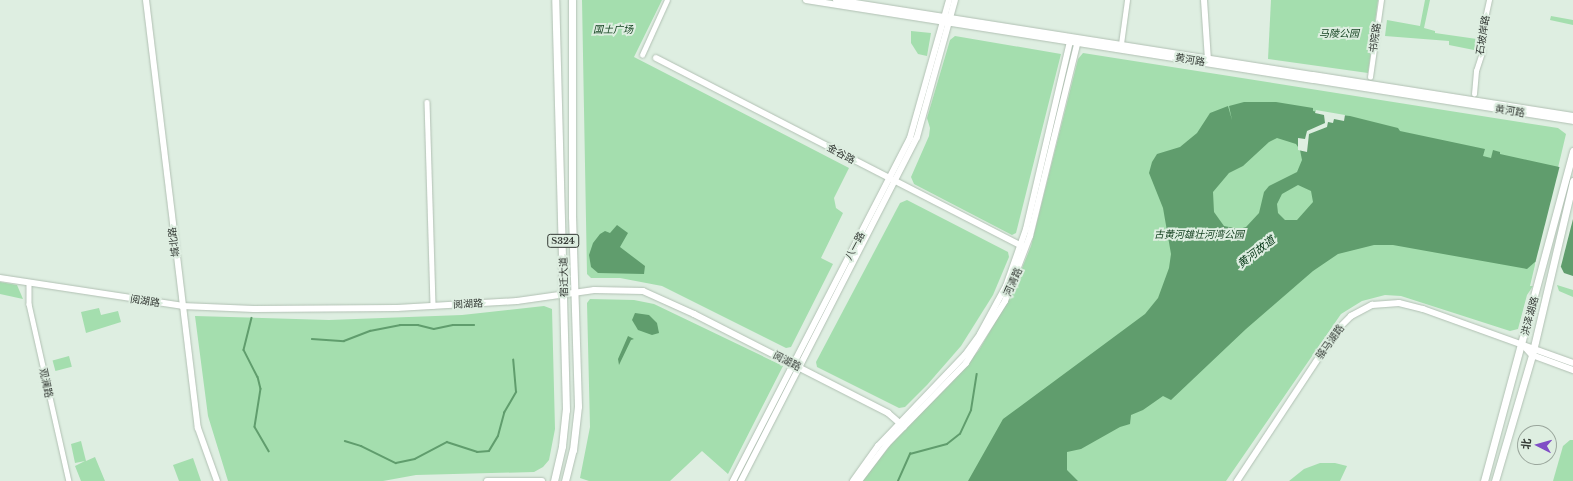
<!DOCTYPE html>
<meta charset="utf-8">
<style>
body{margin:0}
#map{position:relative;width:1573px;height:481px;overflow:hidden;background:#deeee1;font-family:"Libre Baskerville","Noto Sans SC",serif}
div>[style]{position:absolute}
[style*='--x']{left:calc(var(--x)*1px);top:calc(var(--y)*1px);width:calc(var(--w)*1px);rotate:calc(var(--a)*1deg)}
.green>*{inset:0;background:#a4deae;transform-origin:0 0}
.water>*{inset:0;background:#609d6d}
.pier>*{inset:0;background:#deeee1}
.stream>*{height:1.5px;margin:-0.75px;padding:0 0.75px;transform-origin:0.75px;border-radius:0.75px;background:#609d6d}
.roads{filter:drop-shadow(0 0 1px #b1c0b3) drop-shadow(0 0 1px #b1c0b3)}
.street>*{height:4.5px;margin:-2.25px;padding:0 2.25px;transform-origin:2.25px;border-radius:2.25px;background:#fff}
.secondary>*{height:6px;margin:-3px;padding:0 3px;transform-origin:3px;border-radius:3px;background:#fff}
.primary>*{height:7px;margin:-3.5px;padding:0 3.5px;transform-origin:3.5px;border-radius:3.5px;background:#fff}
span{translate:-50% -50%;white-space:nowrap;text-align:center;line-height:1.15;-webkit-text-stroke:4px #deeee1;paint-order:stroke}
.shield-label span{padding:1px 3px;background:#deeee1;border:1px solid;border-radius:3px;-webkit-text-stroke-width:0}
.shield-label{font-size:9px;color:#343a35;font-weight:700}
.park-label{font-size:10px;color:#164322;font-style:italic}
.street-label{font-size:10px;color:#343a35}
.water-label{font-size:11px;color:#033413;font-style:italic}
.north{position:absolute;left:1517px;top:425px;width:40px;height:40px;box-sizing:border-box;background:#deeee1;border:1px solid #9aa69c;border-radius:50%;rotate:276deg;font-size:11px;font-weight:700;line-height:16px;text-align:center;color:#343a35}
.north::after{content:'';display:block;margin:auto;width:14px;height:18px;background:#804ec6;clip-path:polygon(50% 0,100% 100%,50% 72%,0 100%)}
</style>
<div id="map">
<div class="green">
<div style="clip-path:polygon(582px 0,662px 0,634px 57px,849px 168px,834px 198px,836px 208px,843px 213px,821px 258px,833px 264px,791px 347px,786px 348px,662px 286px,620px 278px,591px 278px,587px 274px)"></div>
<div style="clip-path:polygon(1271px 0,1378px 0,1368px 73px,1268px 59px)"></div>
<div style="clip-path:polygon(1425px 0,1430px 0,1424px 28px,1435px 31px,1435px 33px,1477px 39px,1474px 50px,1449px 45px,1449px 41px,1385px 36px,1387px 20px,1420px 26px)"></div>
<div style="clip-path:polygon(1551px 16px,1573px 20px,1573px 25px,1550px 20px)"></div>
<div style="clip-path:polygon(911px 31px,931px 33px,927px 56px,918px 54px,911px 43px)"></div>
<div style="clip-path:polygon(955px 36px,1061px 54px,1016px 233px,1012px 235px,914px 184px,911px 177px,929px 136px,930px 128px,927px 118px,950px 40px)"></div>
<div style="clip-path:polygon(1083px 53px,1558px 128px,1566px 134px,1530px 286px,1533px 286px,1527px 295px,1518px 329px,1510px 331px,1401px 296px,1385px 295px,1362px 301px,1341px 314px,1226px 481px,862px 481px,893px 442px,950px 384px,979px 350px,1011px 295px,1031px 246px,1078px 59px)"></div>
<div style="clip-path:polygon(907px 200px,1008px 252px,1009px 257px,993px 295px,961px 346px,927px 385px,905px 407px,899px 408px,817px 367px,816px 362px,900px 203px)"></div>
<div style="clip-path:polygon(0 282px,17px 285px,23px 299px,0 294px)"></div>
<div style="clip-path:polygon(1557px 285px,1573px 290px,1573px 297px,1559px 291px)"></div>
<div style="clip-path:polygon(590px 299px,634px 300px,654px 304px,783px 366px,728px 474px,702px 451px,670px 481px,589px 481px,580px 478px,590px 427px,587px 303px)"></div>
<div style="clip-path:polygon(544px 306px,552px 309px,555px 429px,549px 460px,543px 467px,534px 472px,416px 475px,383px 481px,228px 481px,208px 416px,195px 316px,329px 320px,462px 315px)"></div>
<div style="clip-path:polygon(99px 308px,101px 315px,118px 311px,121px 322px,86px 333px,81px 312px)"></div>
<div style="left:69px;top:356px;width:11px;height:17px;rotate:75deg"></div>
<div style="clip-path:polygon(1570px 440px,1573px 440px,1573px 481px,1553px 481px,1563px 446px)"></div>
<div style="clip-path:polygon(81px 441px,86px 461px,95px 457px,105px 481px,81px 481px,75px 466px,85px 461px,75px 463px,71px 444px)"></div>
<div style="clip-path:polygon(193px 458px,201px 481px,179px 481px,173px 465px)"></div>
<div style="clip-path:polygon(1320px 463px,1335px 463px,1347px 466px,1340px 481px,1289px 481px,1304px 469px)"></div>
</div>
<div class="water">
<div style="clip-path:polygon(evenodd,1244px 102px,1276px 102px,1313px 108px,1313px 111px,1341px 117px,1341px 115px,1350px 116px,1398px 128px,1400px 131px,1485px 149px,1483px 156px,1491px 158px,1493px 150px,1500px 152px,1500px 154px,1573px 170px,1573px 276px,1564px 273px,1561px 267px,1535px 262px,1527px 269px,1393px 245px,1374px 245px,1338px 254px,1313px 271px,1246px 329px,1171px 400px,1163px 396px,1143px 410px,1131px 415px,1130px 424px,1120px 427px,1081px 449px,1067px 452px,1067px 470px,1078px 481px,968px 481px,1003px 419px,1145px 314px,1158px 298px,1169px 268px,1171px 254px,1163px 208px,1149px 173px,1152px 162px,1157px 154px,1180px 147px,1197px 133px,1210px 113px,1228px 106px,1232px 120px,1229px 106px,1244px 102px,1277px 138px,1296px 144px,1300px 150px,1302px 160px,1297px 172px,1269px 186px,1264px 192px,1259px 213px,1246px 227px,1239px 229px,1224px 226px,1214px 212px,1213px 192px,1229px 173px,1243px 166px,1269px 142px,1277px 138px,1244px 102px,1298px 185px,1311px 191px,1313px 202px,1297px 220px,1285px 220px,1278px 213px,1277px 204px,1282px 194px,1298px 185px)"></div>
<div style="clip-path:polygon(617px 225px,628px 233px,620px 247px,645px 266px,644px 274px,598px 273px,591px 267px,589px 255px,593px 243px,600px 234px,605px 231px,610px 233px)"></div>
<div style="clip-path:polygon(635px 313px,649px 315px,657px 323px,659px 333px,652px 335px,638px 330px,632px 320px)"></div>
<div style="clip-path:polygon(628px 336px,634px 339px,631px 340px,619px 365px,618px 359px)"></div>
</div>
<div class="pier">
<div style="clip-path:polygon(1316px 110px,1345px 115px,1344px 121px,1334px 119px,1333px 123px,1328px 122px,1327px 127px,1309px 134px,1307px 152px,1298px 150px,1298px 138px,1305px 139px,1307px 131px,1325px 123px,1324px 115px,1315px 113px)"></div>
<div style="clip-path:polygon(1560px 165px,1573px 168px,1573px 219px,1560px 270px,1535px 264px)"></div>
</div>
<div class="stream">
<div style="--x:252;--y:318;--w:33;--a:104"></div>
<div style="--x:244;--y:350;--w:30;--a:63"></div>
<div style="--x:258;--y:377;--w:12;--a:76"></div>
<div style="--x:261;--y:389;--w:38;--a:99"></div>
<div style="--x:255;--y:427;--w:28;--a:60"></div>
<div style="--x:312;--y:339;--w:32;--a:4"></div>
<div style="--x:344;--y:341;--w:28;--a:-21"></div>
<div style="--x:370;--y:331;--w:31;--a:-11"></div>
<div style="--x:400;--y:325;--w:18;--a:0"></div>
<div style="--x:418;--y:325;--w:16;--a:14"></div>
<div style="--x:434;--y:329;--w:19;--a:-12"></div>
<div style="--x:453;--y:325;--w:21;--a:0"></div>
<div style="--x:345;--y:441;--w:17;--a:17"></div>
<div style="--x:361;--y:446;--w:39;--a:26"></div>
<div style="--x:396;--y:463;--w:19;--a:-12"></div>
<div style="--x:415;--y:459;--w:36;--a:-28"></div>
<div style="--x:447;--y:442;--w:32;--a:18"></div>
<div style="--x:477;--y:452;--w:12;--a:-5"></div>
<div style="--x:489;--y:451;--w:17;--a:-59"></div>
<div style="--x:498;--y:436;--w:24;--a:-75"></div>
<div style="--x:504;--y:413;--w:24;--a:-60"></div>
<div style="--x:516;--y:392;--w:32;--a:-95"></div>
<div style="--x:898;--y:481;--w:30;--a:-66"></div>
<div style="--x:910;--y:454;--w:38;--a:-15"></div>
<div style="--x:947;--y:444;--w:16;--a:-38"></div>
<div style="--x:960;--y:434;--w:26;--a:-65"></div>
<div style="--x:971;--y:410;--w:36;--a:-81"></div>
</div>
<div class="roads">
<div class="street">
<div style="--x:1121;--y:44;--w:44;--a:-82.2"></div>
<div style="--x:642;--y:55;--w:60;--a:-65.6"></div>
<div style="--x:1370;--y:77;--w:78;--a:-81.9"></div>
<div style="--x:1474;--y:94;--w:23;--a:-85"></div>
<div style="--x:1476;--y:71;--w:20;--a:-72"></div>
<div style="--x:1482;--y:52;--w:11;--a:-100"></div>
<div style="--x:1480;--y:41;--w:42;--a:-77.6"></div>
<div style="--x:427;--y:102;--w:204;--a:88.3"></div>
<div style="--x:29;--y:283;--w:21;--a:90"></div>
<div style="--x:29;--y:304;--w:181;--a:77.3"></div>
</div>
<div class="secondary">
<div style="--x:146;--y:0;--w:431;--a:83.1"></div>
<div style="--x:198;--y:428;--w:56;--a:70.3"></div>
<div style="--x:806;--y:0;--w:776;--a:8.96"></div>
<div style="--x:836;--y:0;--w:746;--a:8.94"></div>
<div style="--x:1204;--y:0;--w:61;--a:86.2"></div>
<div style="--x:656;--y:58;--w:414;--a:27.2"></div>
<div style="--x:0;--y:278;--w:184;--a:8.7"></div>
<div style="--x:182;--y:306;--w:72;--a:2.4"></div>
<div style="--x:254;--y:309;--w:143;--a:-0.4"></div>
<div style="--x:397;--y:308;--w:120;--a:-3.3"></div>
<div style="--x:517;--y:301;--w:78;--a:-8.1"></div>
<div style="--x:594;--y:290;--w:49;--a:1.2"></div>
<div style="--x:643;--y:291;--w:56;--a:24.3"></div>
<div style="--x:694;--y:314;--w:218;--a:27"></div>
<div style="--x:888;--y:413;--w:21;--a:41"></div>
<div style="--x:1523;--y:345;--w:13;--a:48"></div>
<div style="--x:1532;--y:355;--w:44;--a:20.1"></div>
<div style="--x:487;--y:481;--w:55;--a:0"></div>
<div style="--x:733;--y:481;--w:386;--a:-62.7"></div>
<div style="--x:910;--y:138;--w:143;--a:-74.2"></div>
<div style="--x:741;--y:481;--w:386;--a:-62.9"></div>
<div style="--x:917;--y:137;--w:142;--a:-74.5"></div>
<div style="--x:853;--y:481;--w:43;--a:-54.5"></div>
<div style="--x:878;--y:446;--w:126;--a:-46.3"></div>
<div style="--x:965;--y:355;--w:26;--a:-54"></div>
<div style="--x:980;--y:334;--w:55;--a:-61.6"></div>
<div style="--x:1006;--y:286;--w:60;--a:-70.7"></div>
<div style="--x:1026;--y:229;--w:193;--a:-76.8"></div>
<div style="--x:859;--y:481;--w:46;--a:-52.9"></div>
<div style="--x:887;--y:444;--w:113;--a:-45.7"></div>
<div style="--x:966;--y:363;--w:73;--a:-57.8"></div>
<div style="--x:1005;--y:301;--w:70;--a:-69"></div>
<div style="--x:1030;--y:236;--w:202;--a:-76.2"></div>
<div style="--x:1237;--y:481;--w:181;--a:-56.5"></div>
<div style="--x:1337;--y:330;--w:20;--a:-45"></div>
<div style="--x:1351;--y:316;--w:24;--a:-28"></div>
<div style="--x:1372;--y:305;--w:27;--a:-4"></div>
<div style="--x:1399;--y:303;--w:25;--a:14"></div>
<div style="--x:1423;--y:309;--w:159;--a:19.8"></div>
</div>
<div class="primary">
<div style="--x:554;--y:481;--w:36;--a:-77"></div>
<div style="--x:562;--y:446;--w:36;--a:-84"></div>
<div style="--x:566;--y:410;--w:410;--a:-91.5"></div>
<div style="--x:565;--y:481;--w:32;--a:-76"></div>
<div style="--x:573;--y:450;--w:44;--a:-83.5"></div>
<div style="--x:578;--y:406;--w:189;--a:-91.8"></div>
<div style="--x:572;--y:217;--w:217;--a:-90"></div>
<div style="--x:1484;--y:481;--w:342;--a:-74.9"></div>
<div style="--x:1495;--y:481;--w:131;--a:-73.6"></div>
<div style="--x:1532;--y:355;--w:179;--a:-76.7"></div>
</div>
</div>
<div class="shield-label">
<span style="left:563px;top:241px">S324</span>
</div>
<div class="park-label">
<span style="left:613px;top:30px">国土广场</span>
<span style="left:1339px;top:34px">马陵公园</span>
<span style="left:1199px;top:235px">古黄河雄壮河湾公园</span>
</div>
<div class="street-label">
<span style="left:1483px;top:35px;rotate:-81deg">石坡岸路</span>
<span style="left:1375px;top:38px;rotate:-82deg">书院路</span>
<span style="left:1190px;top:60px;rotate:9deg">黄河路</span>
<span style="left:1510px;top:111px;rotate:9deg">黄河路</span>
<span style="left:841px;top:154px;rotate:28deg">金谷路</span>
<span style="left:174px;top:242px;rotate:-97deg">城北路</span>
<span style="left:855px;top:246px;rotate:-62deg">八一路</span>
<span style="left:564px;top:277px;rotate:-91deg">宿迁大道</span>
<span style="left:1013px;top:282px;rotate:-66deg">河清路</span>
<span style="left:145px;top:301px;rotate:8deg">阅湖路</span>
<span style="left:468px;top:304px;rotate:-3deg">阅湖路</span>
<span style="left:1530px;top:316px;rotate:-75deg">洪泽湖路</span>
<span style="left:1330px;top:342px;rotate:-54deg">骆马湖路</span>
<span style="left:787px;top:361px;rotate:27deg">阅湖路</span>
<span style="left:46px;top:383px;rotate:78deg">观澜路</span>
</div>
<div class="water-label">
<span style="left:1256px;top:252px;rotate:-38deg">黄河故道</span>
</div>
<div class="north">北</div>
</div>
